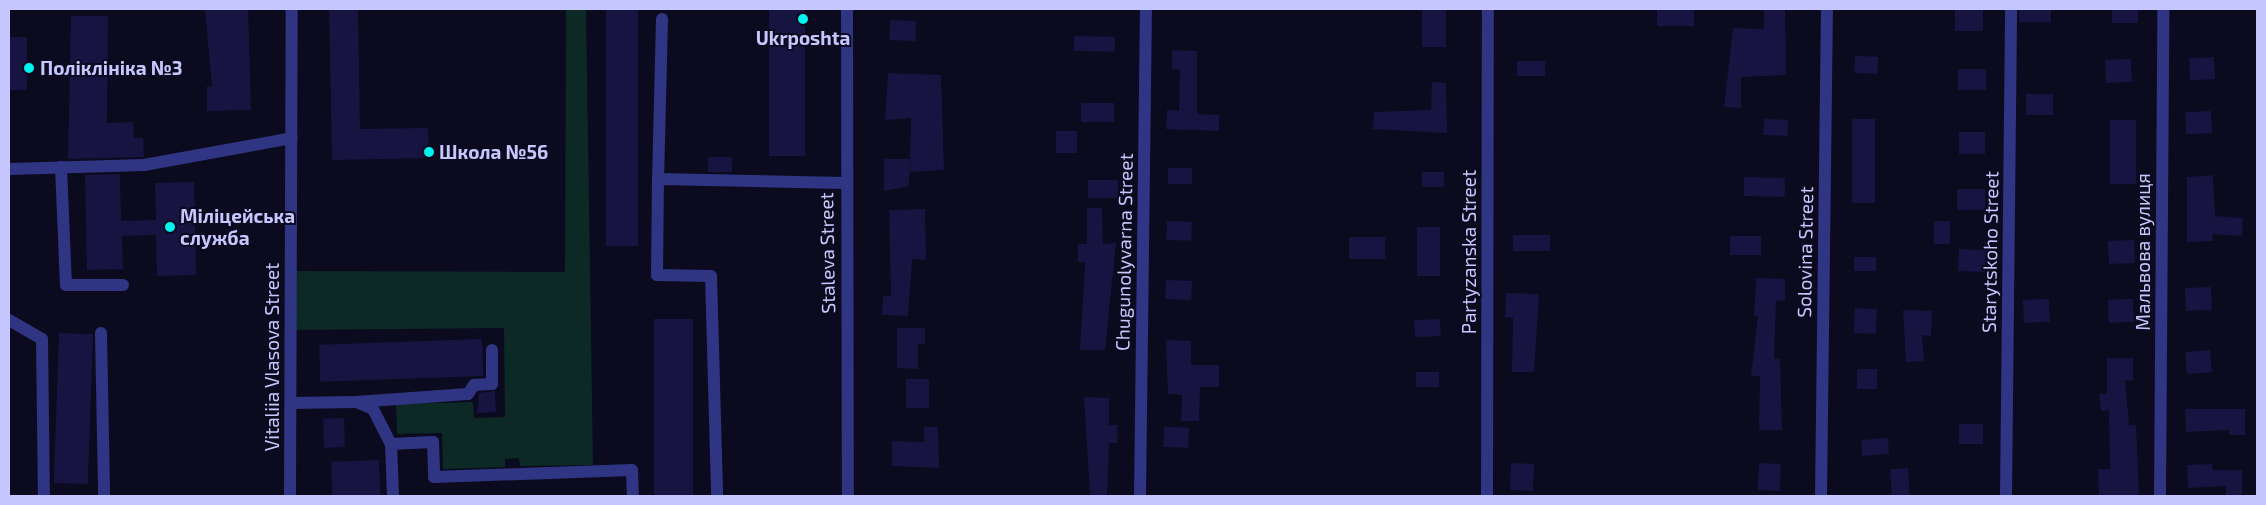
<!DOCTYPE html>
<meta charset="utf-8">
<style>
body{margin:0}
#map{position:relative;width:2266px;height:505px;overflow:hidden;background:#0b0a1e;font-family:"Exo 2",sans-serif}
div>[style]{position:absolute}
[style*='--x']{left:calc(var(--x)*1px);top:calc(var(--y)*1px);width:calc(var(--w)*1px);rotate:calc(var(--a)*1deg)}
.green>*{inset:0;background:#0c2925}
.building>*{inset:0;background:#181441;transform-origin:0 0}
.minor>*{height:12px;margin:-6px;padding:0 6px;transform-origin:6px;border-radius:6px;background:#2f3582}
.dots>*{width:14px;height:14px;translate:-50% -50%;box-sizing:border-box;border:2px solid #0b0a1e;border-radius:50%}
span{translate:-50% -50%;white-space:nowrap;text-align:center;line-height:1.15;-webkit-text-stroke:4px #0b0a1e;paint-order:stroke}
.poi-label{font-size:19px;color:#c7c7ff;font-weight:700}
.left{translate:0 -50%;text-align:left}
.street-label{font-size:19px;color:#c7c7ff}
.frame{position:absolute;inset:0;border:10px solid #c7c7ff;pointer-events:none}
</style>
<div id="map">
<div class="green">
<div style="clip-path:polygon(566px 9px,586px 9px,593px 465px,520px 466px,519px 458px,505px 459px,505px 467px,443px 469px,442px 433px,397px 434px,396px 404px,473px 402px,474px 418px,505px 417px,504px 328px,292px 330px,291px 271px,565px 272px)"></div>
</div>
<div class="building">
<div style="clip-path:polygon(205px 9px,248px 9px,251px 110px,207px 111px,207px 86px,212px 87px)"></div>
<div style="clip-path:polygon(329px 9px,358px 9px,360px 129px,428px 128px,429px 158px,332px 160px)"></div>
<div style="left:606px;top:9px;width:32px;height:237px"></div>
<div style="left:769px;top:9px;width:36px;height:147px"></div>
<div style="left:1422px;top:9px;width:24px;height:38px"></div>
<div style="left:1657px;top:9px;width:37px;height:17px"></div>
<div style="clip-path:polygon(1764px 9px,1785px 9px,1786px 75px,1741px 77px,1741px 108px,1724px 107px,1733px 28px,1764px 29px)"></div>
<div style="left:2019px;top:9px;width:32px;height:13px"></div>
<div style="left:2112px;top:9px;width:26px;height:14px"></div>
<div style="left:1955px;top:10px;width:28px;height:21px"></div>
<div style="clip-path:polygon(71px 16px,108px 16px,107px 123px,133px 122px,134px 138px,143px 138px,144px 157px,68px 159px)"></div>
<div style="left:890px;top:20px;width:26px;height:20px;rotate:2deg"></div>
<div style="left:1074px;top:36px;width:41px;height:15px;rotate:1deg"></div>
<div style="left:9px;top:37px;width:18px;height:53px"></div>
<div style="clip-path:polygon(1172px 50px,1197px 51px,1197px 114px,1219px 115px,1219px 131px,1166px 129px,1167px 110px,1179px 111px,1180px 69px,1172px 69px)"></div>
<div style="left:1855px;top:56px;width:23px;height:17px;rotate:2deg"></div>
<div style="left:2214px;top:57px;width:22px;height:25px;rotate:87deg"></div>
<div style="left:2131px;top:59px;width:23px;height:26px;rotate:88deg"></div>
<div style="left:1517px;top:61px;width:28px;height:15px"></div>
<div style="left:1958px;top:69px;width:28px;height:21px"></div>
<div style="clip-path:polygon(888px 73px,941px 75px,944px 170px,910px 172px,911px 118px,885px 120px)"></div>
<div style="clip-path:polygon(1432px 82px,1446px 83px,1447px 133px,1373px 129px,1374px 112px,1431px 110px)"></div>
<div style="left:2026px;top:94px;width:27px;height:21px"></div>
<div style="left:1081px;top:103px;width:33px;height:19px"></div>
<div style="left:2211px;top:111px;width:22px;height:26px;rotate:87deg"></div>
<div style="left:1764px;top:119px;width:24px;height:16px;rotate:2deg"></div>
<div style="left:1852px;top:119px;width:23px;height:84px"></div>
<div style="left:2110px;top:120px;width:26px;height:64px"></div>
<div style="left:1056px;top:131px;width:21px;height:22px"></div>
<div style="left:1959px;top:132px;width:26px;height:22px"></div>
<div style="left:708px;top:157px;width:24px;height:15px"></div>
<div style="clip-path:polygon(884px 159px,910px 159px,909px 186px,884px 191px)"></div>
<div style="left:1168px;top:168px;width:24px;height:16px"></div>
<div style="left:1422px;top:172px;width:22px;height:15px"></div>
<div style="clip-path:polygon(120px 174px,121px 221px,156px 220px,155px 183px,194px 182px,196px 275px,157px 276px,156px 235px,122px 236px,123px 269px,87px 270px,85px 175px)"></div>
<div style="clip-path:polygon(2213px 175px,2215px 216px,2243px 218px,2242px 236px,2212px 234px,2213px 241px,2187px 242px,2187px 177px)"></div>
<div style="left:1744px;top:177px;width:41px;height:19px;rotate:1deg"></div>
<div style="left:1118px;top:180px;width:18px;height:30px;rotate:90deg"></div>
<div style="left:1957px;top:189px;width:28px;height:21px"></div>
<div style="clip-path:polygon(1087px 208px,1102px 208px,1103px 244px,1116px 243px,1105px 350px,1080px 350px,1085px 262px,1078px 262px,1078px 244px,1087px 244px)"></div>
<div style="clip-path:polygon(925px 209px,926px 260px,912px 259px,908px 316px,882px 315px,883px 296px,891px 296px,889px 210px)"></div>
<div style="left:1167px;top:221px;width:25px;height:19px;rotate:2deg"></div>
<div style="left:1934px;top:221px;width:16px;height:23px"></div>
<div style="left:1417px;top:227px;width:23px;height:49px"></div>
<div style="left:1550px;top:235px;width:16px;height:37px;rotate:90deg"></div>
<div style="left:1761px;top:236px;width:19px;height:31px;rotate:90deg"></div>
<div style="left:1349px;top:237px;width:36px;height:22px"></div>
<div style="left:2134px;top:240px;width:23px;height:26px;rotate:88deg"></div>
<div style="left:1959px;top:249px;width:27px;height:22px;rotate:2deg"></div>
<div style="left:1854px;top:257px;width:22px;height:14px"></div>
<div style="clip-path:polygon(1756px 278px,1785px 279px,1785px 301px,1776px 300px,1774px 359px,1780px 359px,1782px 430px,1759px 430px,1760px 376px,1751px 376px,1758px 316px,1754px 316px)"></div>
<div style="left:1166px;top:280px;width:26px;height:19px;rotate:2deg"></div>
<div style="left:2211px;top:287px;width:23px;height:26px;rotate:88deg"></div>
<div style="clip-path:polygon(1506px 293px,1539px 294px,1534px 372px,1512px 372px,1513px 318px,1505px 317px)"></div>
<div style="left:2049px;top:299px;width:23px;height:26px;rotate:88deg"></div>
<div style="left:2133px;top:299px;width:23px;height:25px;rotate:88deg"></div>
<div style="left:1855px;top:308px;width:22px;height:25px;rotate:3deg"></div>
<div style="clip-path:polygon(1903px 310px,1932px 311px,1931px 336px,1922px 335px,1924px 361px,1906px 362px)"></div>
<div style="left:654px;top:319px;width:39px;height:177px"></div>
<div style="left:1440px;top:319px;width:17px;height:26px;rotate:87deg"></div>
<div style="clip-path:polygon(897px 328px,925px 328px,925px 344px,918px 344px,918px 369px,897px 368px)"></div>
<div style="left:59px;top:333px;width:34px;height:150px;rotate:2deg"></div>
<div style="left:482px;top:339px;width:37px;height:163px;rotate:88deg"></div>
<div style="clip-path:polygon(1166px 340px,1191px 341px,1191px 365px,1219px 365px,1219px 387px,1200px 387px,1199px 421px,1181px 421px,1182px 395px,1168px 394px)"></div>
<div style="left:2210px;top:350px;width:22px;height:25px;rotate:85deg"></div>
<div style="clip-path:polygon(2107px 358px,2133px 358px,2133px 381px,2125px 380px,2129px 425px,2136px 425px,2139px 496px,2099px 496px,2098px 469px,2110px 469px,2109px 410px,2101px 411px,2099px 394px,2107px 394px)"></div>
<div style="left:1857px;top:369px;width:20px;height:20px"></div>
<div style="left:1416px;top:372px;width:23px;height:15px"></div>
<div style="left:906px;top:379px;width:23px;height:29px"></div>
<div style="clip-path:polygon(495px 391px,496px 412px,477px 413px,479px 393px)"></div>
<div style="clip-path:polygon(1084px 397px,1109px 398px,1109px 425px,1118px 425px,1117px 443px,1109px 443px,1107px 496px,1090px 496px)"></div>
<div style="clip-path:polygon(2185px 409px,2245px 409px,2245px 435px,2229px 435px,2229px 430px,2186px 432px)"></div>
<div style="left:344px;top:418px;width:29px;height:21px;rotate:88deg"></div>
<div style="left:1983px;top:424px;width:20px;height:24px;rotate:90deg"></div>
<div style="clip-path:polygon(924px 427px,938px 427px,939px 468px,892px 466px,892px 441px,924px 442px)"></div>
<div style="left:1164px;top:427px;width:25px;height:20px;rotate:2deg"></div>
<div style="left:1888px;top:438px;width:16px;height:27px;rotate:86deg"></div>
<div style="left:379px;top:460px;width:36px;height:48px;rotate:88deg"></div>
<div style="left:1511px;top:463px;width:23px;height:27px;rotate:2deg"></div>
<div style="left:1759px;top:463px;width:22px;height:27px;rotate:3deg"></div>
<div style="clip-path:polygon(2212px 464px,2213px 470px,2242px 470px,2242px 496px,2226px 496px,2226px 486px,2188px 488px,2187px 465px)"></div>
<div style="left:1908px;top:468px;width:28px;height:18px;rotate:86deg"></div>
</div>
<div class="minor">
<div style="--x:847;--y:9;--w:487;--a:89.9"></div>
<div style="--x:662;--y:19;--w:160;--a:91.4"></div>
<div style="--x:658;--y:179;--w:187;--a:1.2"></div>
<div style="--x:61;--y:167;--w:118;--a:87.6"></div>
<div style="--x:66;--y:285;--w:57;--a:0"></div>
<div style="--x:9;--y:169;--w:135;--a:-1.7"></div>
<div style="--x:144;--y:165;--w:150;--a:-10.3"></div>
<div style="--x:658;--y:179;--w:96;--a:90.6"></div>
<div style="--x:657;--y:275;--w:54;--a:1.1"></div>
<div style="--x:711;--y:276;--w:220;--a:88.4"></div>
<div style="--x:9;--y:320;--w:38;--a:30"></div>
<div style="--x:42;--y:339;--w:157;--a:89.3"></div>
<div style="--x:101;--y:333;--w:163;--a:88.9"></div>
<div style="--x:356;--y:402;--w:112;--a:-4.1"></div>
<div style="--x:468;--y:394;--w:11;--a:-56"></div>
<div style="--x:474;--y:385;--w:18;--a:-3"></div>
<div style="--x:492;--y:384;--w:34;--a:-90"></div>
<div style="--x:291;--y:403;--w:65;--a:-0.9"></div>
<div style="--x:356;--y:402;--w:18;--a:22"></div>
<div style="--x:373;--y:409;--w:39;--a:63"></div>
<div style="--x:290;--y:496;--w:487;--a:-89.8"></div>
<div style="--x:393;--y:496;--w:52;--a:-92.2"></div>
<div style="--x:391;--y:444;--w:42;--a:-2.7"></div>
<div style="--x:433;--y:442;--w:35;--a:88"></div>
<div style="--x:434;--y:477;--w:198;--a:-2"></div>
<div style="--x:632;--y:470;--w:26;--a:88"></div>
<div style="--x:1140;--y:496;--w:487;--a:-89.3"></div>
<div style="--x:1487;--y:496;--w:487;--a:-89.9"></div>
<div style="--x:1821;--y:496;--w:487;--a:-89.3"></div>
<div style="--x:2006;--y:496;--w:487;--a:-89.4"></div>
<div style="--x:2160;--y:496;--w:487;--a:-89.6"></div>
</div>
<div class="dots">
<div style="left:803px;top:19px;background:#00f2f1"></div>
<div style="left:29px;top:68px;background:#00f2f1"></div>
<div style="left:429px;top:152px;background:#00f2f1"></div>
<div style="left:170px;top:227px;background:#00f2f1"></div>
</div>
<div class="poi-label">
<span style="left:803px;top:38px">Ukrposhta</span>
<span class="left" style="left:40px;top:68px">Поліклініка №3</span>
<span class="left" style="left:439px;top:152px">Школа №56</span>
<span class="left" style="left:180px;top:227px">Міліцейська<br>служба</span>
</div>
<div class="street-label">
<span style="left:1124px;top:252px;rotate:-89deg">Chugunolyvarna Street</span>
<span style="left:1469px;top:252px;rotate:-90deg">Partyzanska Street</span>
<span style="left:1805px;top:252px;rotate:-89deg">Solovina Street</span>
<span style="left:1990px;top:252px;rotate:-89deg">Starytskoho Street</span>
<span style="left:2143px;top:252px;rotate:-90deg">Мальвова вулиця</span>
<span style="left:827px;top:253px;rotate:-91deg">Staleva Street</span>
<span style="left:272px;top:357px;rotate:-90deg">Vitaliia Vlasova Street</span>
</div>
<div class="frame"></div>
</div>
